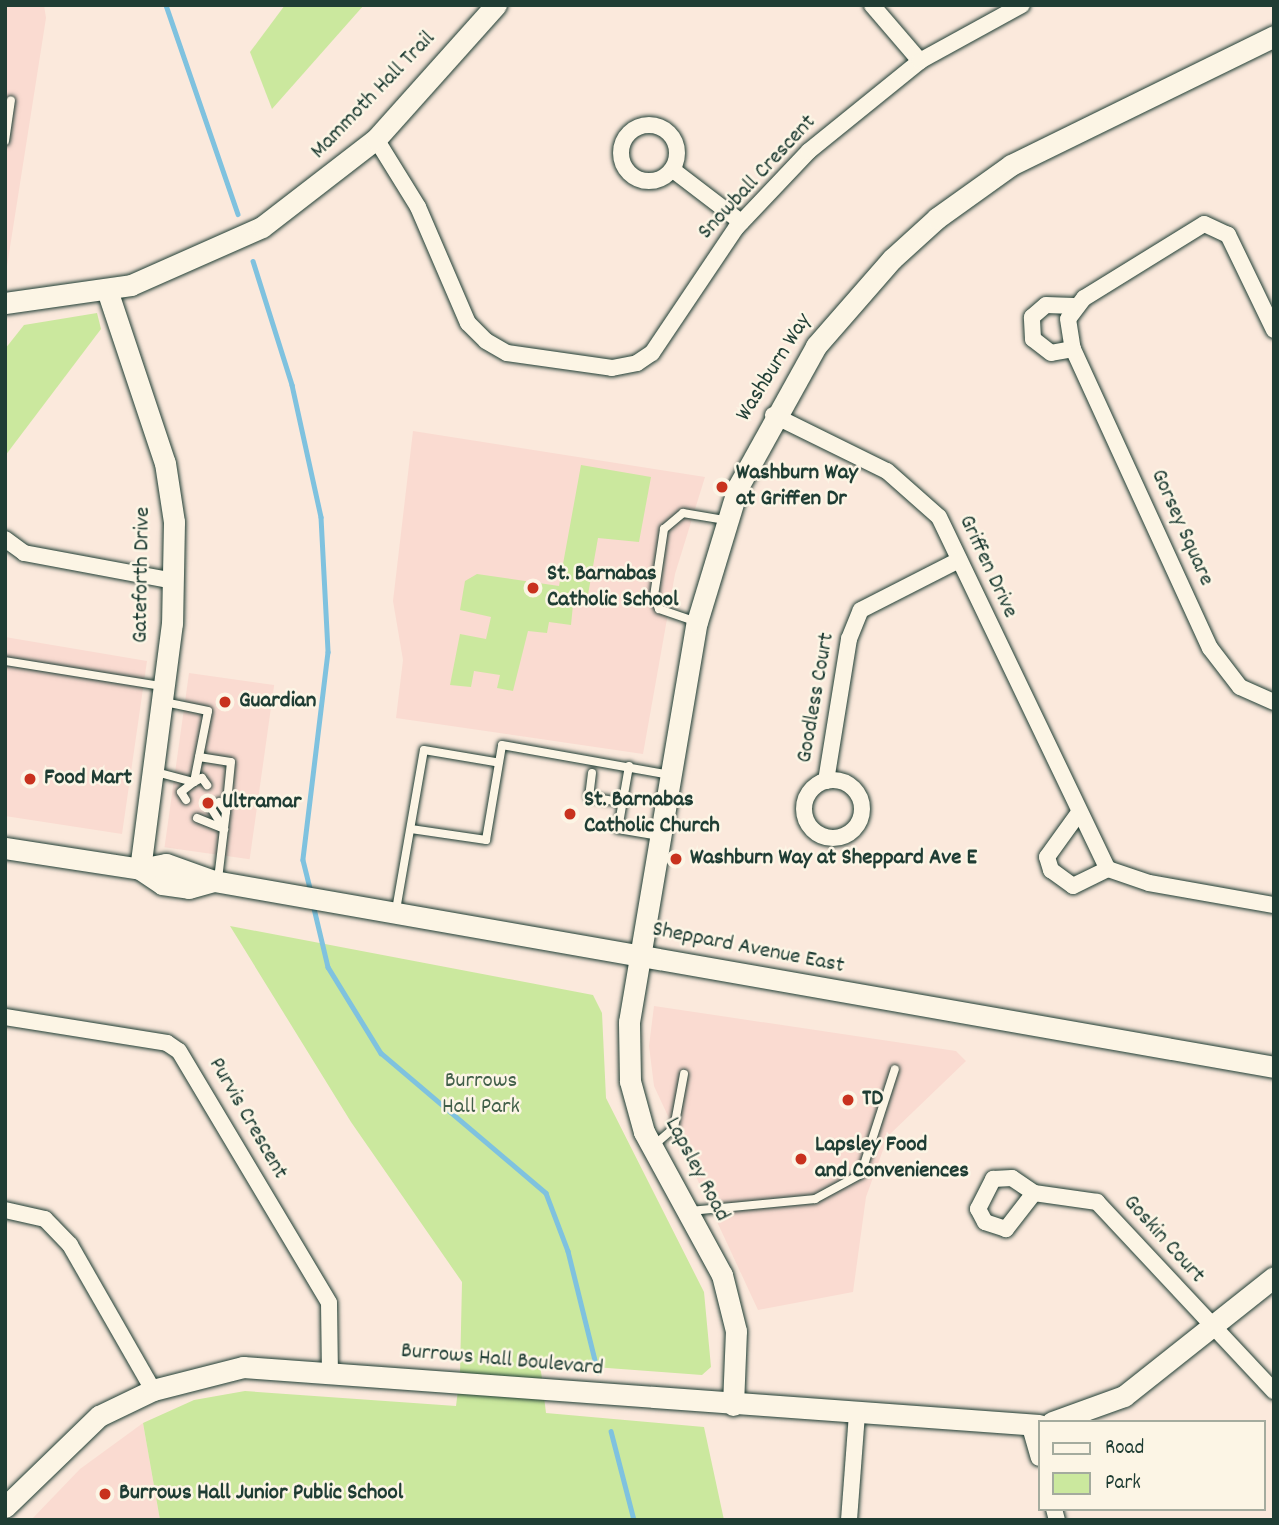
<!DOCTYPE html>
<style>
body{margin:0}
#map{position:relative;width:1279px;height:1525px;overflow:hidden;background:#fbe9dc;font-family:Dekko,sans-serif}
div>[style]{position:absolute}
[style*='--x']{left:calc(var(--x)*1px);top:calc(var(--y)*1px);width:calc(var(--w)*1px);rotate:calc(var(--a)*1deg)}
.built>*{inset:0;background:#fadbd1;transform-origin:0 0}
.green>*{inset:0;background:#cbe89e}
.stream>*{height:4.5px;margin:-2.25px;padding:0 2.25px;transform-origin:2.25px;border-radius:2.25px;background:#7fc2df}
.roads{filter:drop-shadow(0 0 2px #1f3d34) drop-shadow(0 0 2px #1f3d34)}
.lane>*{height:8px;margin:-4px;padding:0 4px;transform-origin:4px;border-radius:4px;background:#fcf5e5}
.street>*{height:16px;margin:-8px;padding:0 8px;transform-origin:8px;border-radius:8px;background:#fcf5e5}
.street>.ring{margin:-8px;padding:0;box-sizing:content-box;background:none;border:16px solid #fcf5e5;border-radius:50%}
.secondary>*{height:21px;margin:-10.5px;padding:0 10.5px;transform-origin:10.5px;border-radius:10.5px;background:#fcf5e5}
.dots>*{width:19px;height:19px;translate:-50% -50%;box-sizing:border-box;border:4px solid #fcf5e5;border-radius:50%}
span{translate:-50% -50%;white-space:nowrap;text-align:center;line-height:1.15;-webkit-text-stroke:5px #fcf5e5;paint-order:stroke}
.street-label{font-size:23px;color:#1f3d34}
.poi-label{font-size:23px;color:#1f3d34;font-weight:700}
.left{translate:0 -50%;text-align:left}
.park-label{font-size:23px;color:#415f49}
.frame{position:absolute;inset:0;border:7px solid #1f3d34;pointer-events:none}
.legend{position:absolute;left:1038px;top:1420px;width:228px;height:91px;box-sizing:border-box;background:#fcf5e5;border:2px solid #a4ab9e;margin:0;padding:9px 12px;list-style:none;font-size:21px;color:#1f3d34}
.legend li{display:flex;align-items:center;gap:14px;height:35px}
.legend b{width:35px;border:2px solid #a4ab9e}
</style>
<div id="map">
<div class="built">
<div style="clip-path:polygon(5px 5px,44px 5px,46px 18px,5px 279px)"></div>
<div style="clip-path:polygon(413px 431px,705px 477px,675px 574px,643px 754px,396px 718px,403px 660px,393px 601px)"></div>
<div style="clip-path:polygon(5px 637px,147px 661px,122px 834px,5px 816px)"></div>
<div style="left:189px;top:673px;width:86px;height:176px;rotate:8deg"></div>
<div style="clip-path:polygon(654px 1006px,956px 1051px,966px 1061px,888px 1136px,866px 1197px,853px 1292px,758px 1310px,654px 1086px,649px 1046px)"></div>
<div style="clip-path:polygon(143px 1423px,160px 1520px,31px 1520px,80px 1469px)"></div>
</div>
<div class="green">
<div style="clip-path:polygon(285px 5px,364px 5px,272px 109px,250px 52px)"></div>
<div style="clip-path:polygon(97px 313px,101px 329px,5px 456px,5px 349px,24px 325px)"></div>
<div style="clip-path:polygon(581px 465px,651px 477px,639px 542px,598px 538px,586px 606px,573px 605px,571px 625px,549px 622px,547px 633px,528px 631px,513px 691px,497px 688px,500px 675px,474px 671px,471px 687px,450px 685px,460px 634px,486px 639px,491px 617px,460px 610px,465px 581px,477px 574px,559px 586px)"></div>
<div style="clip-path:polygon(230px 926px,593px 995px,602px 1013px,606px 1098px,704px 1292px,711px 1367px,702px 1375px,540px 1363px,546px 1413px,704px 1427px,724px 1520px,160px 1520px,143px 1423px,194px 1400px,245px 1391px,456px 1406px,460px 1374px,462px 1282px,351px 1122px)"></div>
</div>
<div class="stream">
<div style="--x:166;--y:5;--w:221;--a:71"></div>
<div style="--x:253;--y:261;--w:130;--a:72.5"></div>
<div style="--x:292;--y:385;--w:135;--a:77.6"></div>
<div style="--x:321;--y:517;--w:135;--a:87"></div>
<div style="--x:328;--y:652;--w:209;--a:96.9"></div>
<div style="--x:303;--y:860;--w:33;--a:76"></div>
<div style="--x:313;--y:904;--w:65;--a:76.6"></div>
<div style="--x:328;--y:967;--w:101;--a:58.4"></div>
<div style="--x:381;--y:1053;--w:216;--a:40.3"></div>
<div style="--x:546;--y:1193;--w:62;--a:69.2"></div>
<div style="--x:568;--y:1251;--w:125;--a:76.1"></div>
<div style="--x:611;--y:1431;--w:92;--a:75.5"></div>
</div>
<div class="roads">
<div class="lane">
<div style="--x:5;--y:141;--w:41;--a:-81.7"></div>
<div style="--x:694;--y:621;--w:37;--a:-161"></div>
<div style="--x:659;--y:609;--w:14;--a:-111"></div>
<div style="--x:654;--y:596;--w:68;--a:-81.5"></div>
<div style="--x:664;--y:529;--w:25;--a:-40"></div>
<div style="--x:683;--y:513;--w:43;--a:9.5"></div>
<div style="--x:5;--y:661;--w:158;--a:9.1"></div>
<div style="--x:199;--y:757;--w:32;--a:9"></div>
<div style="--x:231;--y:762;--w:50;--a:95.7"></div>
<div style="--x:629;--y:766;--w:64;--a:99.9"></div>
<div style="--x:618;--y:829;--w:42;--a:9.7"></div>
<div style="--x:156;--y:772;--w:39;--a:15"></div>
<div style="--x:194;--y:782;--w:72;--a:-78.8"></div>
<div style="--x:208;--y:711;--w:45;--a:-168.4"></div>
<div style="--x:592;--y:773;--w:24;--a:97"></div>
<div style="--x:589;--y:797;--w:33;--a:9"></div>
<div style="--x:186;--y:800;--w:9;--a:-122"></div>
<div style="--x:181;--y:792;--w:16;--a:-38"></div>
<div style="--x:194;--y:782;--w:9;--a:-27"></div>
<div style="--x:202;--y:778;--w:9;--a:54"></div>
<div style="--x:219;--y:802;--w:12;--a:55"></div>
<div style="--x:226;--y:812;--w:17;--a:97"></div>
<div style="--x:211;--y:808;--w:25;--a:58"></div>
<div style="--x:197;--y:818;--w:29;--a:22"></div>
<div style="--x:224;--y:829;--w:50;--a:96.8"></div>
<div style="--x:411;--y:829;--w:76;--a:8.3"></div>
<div style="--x:486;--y:840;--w:96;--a:-80.4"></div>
<div style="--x:502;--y:745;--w:171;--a:10.1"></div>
<div style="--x:396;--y:910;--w:162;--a:-80.1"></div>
<div style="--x:424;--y:750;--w:72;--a:9.6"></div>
<div style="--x:652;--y:1147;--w:29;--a:-41"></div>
<div style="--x:674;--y:1128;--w:55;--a:-79.5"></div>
<div style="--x:690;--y:1211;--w:126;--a:-5.5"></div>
<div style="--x:815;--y:1199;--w:52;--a:-28.5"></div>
<div style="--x:861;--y:1174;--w:110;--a:-72.1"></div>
</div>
<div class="street">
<div style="--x:872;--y:5;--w:74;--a:49.4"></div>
<div class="ring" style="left:621px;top:125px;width:40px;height:40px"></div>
<div style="--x:376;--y:139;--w:80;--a:58.3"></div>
<div style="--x:418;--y:207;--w:126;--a:66.7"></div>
<div style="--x:468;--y:323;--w:25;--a:45"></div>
<div style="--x:486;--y:341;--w:24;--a:30"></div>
<div style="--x:507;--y:353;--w:106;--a:8.1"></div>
<div style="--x:612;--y:368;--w:25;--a:-11"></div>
<div style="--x:637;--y:363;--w:18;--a:-34"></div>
<div style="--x:652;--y:353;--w:151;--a:-56.1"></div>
<div style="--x:736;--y:228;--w:106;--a:-46.5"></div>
<div style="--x:809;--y:151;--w:143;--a:-39"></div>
<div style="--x:920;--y:61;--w:116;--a:-28.8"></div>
<div style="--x:673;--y:170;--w:86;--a:37.4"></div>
<div style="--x:1274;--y:330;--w:106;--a:-115.8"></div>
<div style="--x:1228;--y:235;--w:26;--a:-155"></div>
<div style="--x:1204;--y:224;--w:141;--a:148.3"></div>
<div style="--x:1084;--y:298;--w:26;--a:127"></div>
<div style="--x:1068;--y:319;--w:30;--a:81"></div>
<div style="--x:1073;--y:349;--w:329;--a:65.4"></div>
<div style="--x:1210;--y:648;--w:49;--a:52.4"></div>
<div style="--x:1240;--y:687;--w:37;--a:24"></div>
<div style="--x:1073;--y:349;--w:22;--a:170"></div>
<div style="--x:1051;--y:353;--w:23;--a:-142"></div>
<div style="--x:1033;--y:339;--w:22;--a:-93"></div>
<div style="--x:1032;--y:317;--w:18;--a:-41"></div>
<div style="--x:1046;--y:305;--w:28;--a:2"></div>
<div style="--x:773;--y:415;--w:127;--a:26.2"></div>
<div style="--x:887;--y:471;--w:69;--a:41.5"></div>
<div style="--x:939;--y:517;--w:390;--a:64.4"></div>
<div style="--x:1108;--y:869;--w:43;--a:18.9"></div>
<div style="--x:1149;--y:883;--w:127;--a:10"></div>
<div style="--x:5;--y:539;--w:24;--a:36"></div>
<div style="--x:24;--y:553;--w:152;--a:10.6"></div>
<div class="ring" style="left:804px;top:780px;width:42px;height:42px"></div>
<div style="--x:826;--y:781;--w:144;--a:-80.8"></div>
<div style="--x:849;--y:639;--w:31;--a:-68"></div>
<div style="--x:861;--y:610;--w:110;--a:-27"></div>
<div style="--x:1078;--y:814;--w:53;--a:125.8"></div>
<div style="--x:1047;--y:857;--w:14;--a:73"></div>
<div style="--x:1051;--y:870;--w:27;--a:36"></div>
<div style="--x:1073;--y:886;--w:39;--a:-26"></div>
<div style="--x:5;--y:1017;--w:164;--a:9.1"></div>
<div style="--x:167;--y:1043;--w:14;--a:34"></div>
<div style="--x:179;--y:1051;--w:293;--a:59.2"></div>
<div style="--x:329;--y:1303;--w:69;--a:89.2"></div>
<div style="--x:1034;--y:1193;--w:46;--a:127.9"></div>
<div style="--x:1006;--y:1229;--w:22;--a:-162"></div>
<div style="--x:985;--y:1222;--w:15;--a:-118"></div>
<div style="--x:978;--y:1209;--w:34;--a:-63"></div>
<div style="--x:993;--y:1179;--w:19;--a:-3"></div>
<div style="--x:1012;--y:1178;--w:27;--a:34"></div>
<div style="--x:1034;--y:1193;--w:64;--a:8.1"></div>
<div style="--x:1097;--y:1202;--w:259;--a:46.9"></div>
<div style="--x:5;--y:1210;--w:41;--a:12.7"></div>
<div style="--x:45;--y:1219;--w:36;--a:46"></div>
<div style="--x:70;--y:1245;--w:167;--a:60.2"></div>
<div style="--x:1030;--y:1427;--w:32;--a:74"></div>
<div style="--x:1054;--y:1509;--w:11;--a:75"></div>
<div style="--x:849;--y:1520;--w:107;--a:-85.7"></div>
</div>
<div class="secondary">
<div style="--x:107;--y:290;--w:182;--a:71.5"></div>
<div style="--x:165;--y:463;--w:60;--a:81.3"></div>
<div style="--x:174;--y:522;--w:101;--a:91.1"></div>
<div style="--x:172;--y:623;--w:248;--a:97.4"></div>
<div style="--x:5;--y:303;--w:127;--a:-8.1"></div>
<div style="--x:131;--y:285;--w:143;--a:-23.9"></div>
<div style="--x:262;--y:227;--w:144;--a:-37.7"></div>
<div style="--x:376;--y:139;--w:180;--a:-48.2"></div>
<div style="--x:5;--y:848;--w:137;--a:8.8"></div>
<div style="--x:140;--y:869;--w:26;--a:-11"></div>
<div style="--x:166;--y:864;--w:51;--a:19.5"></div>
<div style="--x:214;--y:881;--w:1076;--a:9.95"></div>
<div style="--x:140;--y:869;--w:27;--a:34"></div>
<div style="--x:162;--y:884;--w:27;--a:8"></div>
<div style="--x:189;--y:888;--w:26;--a:-16"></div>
<div style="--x:733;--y:1405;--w:74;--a:-87.7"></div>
<div style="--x:736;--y:1331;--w:58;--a:-104"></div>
<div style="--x:722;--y:1275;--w:163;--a:-118.6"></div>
<div style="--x:644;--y:1132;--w:53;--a:-105.4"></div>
<div style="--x:630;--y:1081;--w:59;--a:-91"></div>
<div style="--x:629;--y:1022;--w:406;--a:-80.4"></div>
<div style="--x:697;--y:622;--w:141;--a:-73.1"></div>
<div style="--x:738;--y:487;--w:161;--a:-61"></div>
<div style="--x:816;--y:346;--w:116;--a:-48.9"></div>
<div style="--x:892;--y:259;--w:61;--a:-42.3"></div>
<div style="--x:937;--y:218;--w:91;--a:-35.6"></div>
<div style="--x:1011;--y:165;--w:293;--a:-26.1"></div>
<div style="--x:1052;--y:1422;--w:77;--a:-19.9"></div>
<div style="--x:1124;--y:1396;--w:191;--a:-38.4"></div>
<div style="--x:5;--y:1507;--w:131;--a:-44.1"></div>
<div style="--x:99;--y:1416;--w:60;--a:-25.7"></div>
<div style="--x:153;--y:1390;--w:93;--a:-14.3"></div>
<div style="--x:243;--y:1367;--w:798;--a:4.17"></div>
</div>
</div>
<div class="dots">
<div style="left:722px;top:487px;background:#c8321e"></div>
<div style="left:533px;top:588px;background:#c8321e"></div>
<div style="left:225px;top:702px;background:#c8321e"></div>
<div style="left:30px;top:779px;background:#c8321e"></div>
<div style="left:208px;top:803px;background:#c8321e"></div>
<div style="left:570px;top:814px;background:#c8321e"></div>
<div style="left:676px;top:859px;background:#c8321e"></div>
<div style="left:848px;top:1100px;background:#c8321e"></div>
<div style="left:801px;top:1159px;background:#c8321e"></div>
<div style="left:105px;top:1494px;background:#c8321e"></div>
</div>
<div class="street-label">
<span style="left:374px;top:96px;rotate:-46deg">Mammoth Hall Trail</span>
<span style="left:758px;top:178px;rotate:-47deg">Snowball Crescent</span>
<span style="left:775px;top:368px;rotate:-58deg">Washburn Way</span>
<span style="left:1181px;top:528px;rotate:66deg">Gorsey Square</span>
<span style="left:987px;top:567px;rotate:65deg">Griffen Drive</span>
<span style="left:143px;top:575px;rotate:-89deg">Gateforth Drive</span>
<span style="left:817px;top:698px;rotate:-80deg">Goodless Court</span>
<span style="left:748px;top:949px;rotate:11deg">Sheppard Avenue East</span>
<span style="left:247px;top:1119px;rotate:60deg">Purvis Crescent</span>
<span style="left:696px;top:1170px;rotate:62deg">Lapsley Road</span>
<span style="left:1163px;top:1240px;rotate:48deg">Goskin Court</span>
<span style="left:502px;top:1361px;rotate:5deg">Burrows Hall Boulevard</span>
</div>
<div class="poi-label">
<span class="left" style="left:736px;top:487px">Washburn Way<br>at Griffen Dr</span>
<span class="left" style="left:547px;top:588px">St. Barnabas<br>Catholic School</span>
<span class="left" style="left:239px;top:702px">Guardian</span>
<span class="left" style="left:44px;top:779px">Food Mart</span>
<span class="left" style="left:584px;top:814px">St. Barnabas<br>Catholic Church</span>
<span class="left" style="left:222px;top:803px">Ultramar</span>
<span class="left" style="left:690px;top:859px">Washburn Way at Sheppard Ave E</span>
<span class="left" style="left:862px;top:1100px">TD</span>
<span class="left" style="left:815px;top:1159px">Lapsley Food<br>and Conveniences</span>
<span class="left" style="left:119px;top:1494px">Burrows Hall Junior Public School</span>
</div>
<div class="park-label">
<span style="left:481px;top:1095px">Burrows<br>Hall Park</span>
</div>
<div class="frame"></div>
<ul class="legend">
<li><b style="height:9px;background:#fcf5e5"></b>Road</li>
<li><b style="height:19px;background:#cbe89e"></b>Park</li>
</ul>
</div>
